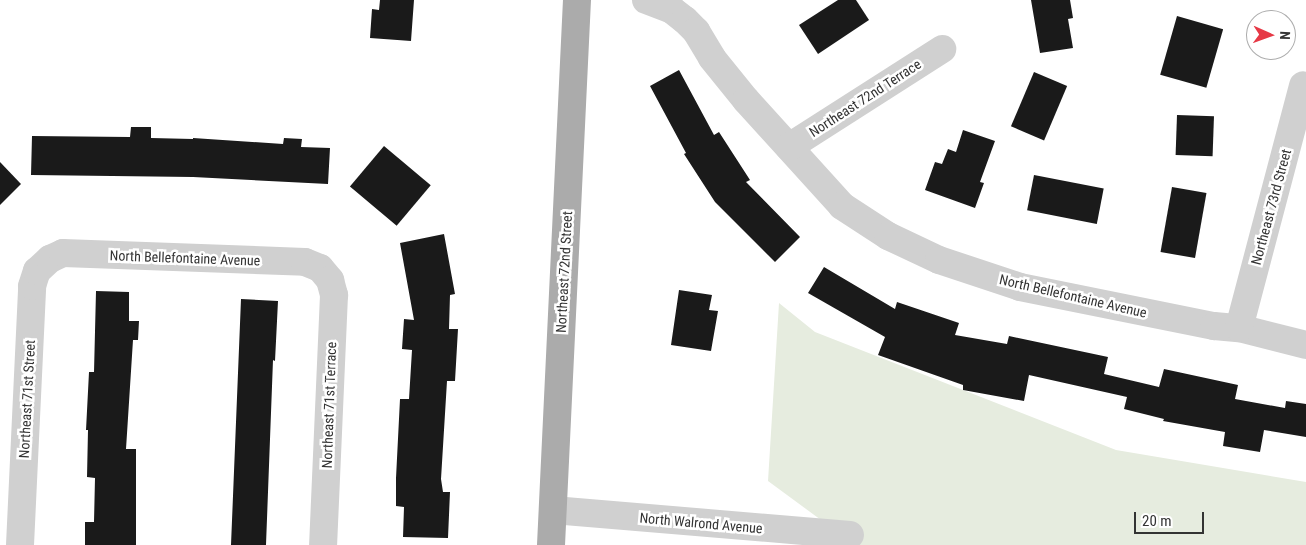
<!DOCTYPE html>
<style>
body{margin:0}
#map{position:relative;width:1306px;height:545px;overflow:hidden;background:#fff;font-family:"Roboto Condensed",sans-serif}
div>[style]{position:absolute}
[style*='--x']{left:calc(var(--x)*1px);top:calc(var(--y)*1px);width:calc(var(--w)*1px);rotate:calc(var(--a)*1deg)}
.green>*{inset:0;background:#e6ecdf}
.building>*{inset:0;background:#1a1a1a;transform-origin:0 0}
.minor>*{height:28px;margin:-14px;padding:0 14px;transform-origin:14px;border-radius:14px;background:#d0d0d0}
.major>*{height:28px;margin:-14px;padding:0 14px;transform-origin:14px;border-radius:14px;background:#ababab}
span{translate:-50% -50%;white-space:nowrap;text-align:center;line-height:1.15;-webkit-text-stroke:5px #fff;paint-order:stroke}
.street-label{font-size:14px;color:#333}
.north{position:absolute;left:1246px;top:10px;width:50px;height:50px;box-sizing:border-box;background:#fff;border:1px solid #adadad;border-radius:50%;rotate:92deg;font-size:14px;font-weight:700;line-height:20px;text-align:center;color:#333}
.north::after{content:'';display:block;margin:auto;width:18px;height:22px;background:#e63946;clip-path:polygon(50% 0,100% 100%,50% 72%,0 100%)}
.scale{position:absolute;left:1134px;top:512px;width:70px;height:22px;box-sizing:border-box;border:2px solid #333;border-top:0;padding-left:6px;font-size:15px;line-height:18px;white-space:nowrap;color:#333;-webkit-text-stroke:4px #fff;paint-order:stroke}
</style>
<div id="map">
<div class="green">
<div style="clip-path:polygon(779px 303px,815px 332px,1116px 450px,1306px 482px,1306px 545px,855px 545px,768px 481px)"></div>
</div>
<div class="building">
<div style="clip-path:polygon(380px 0,414px 0,411px 41px,370px 38px,372px 9px,379px 10px)"></div>
<div style="clip-path:polygon(838px 0,856px 0,869px 20px,818px 54px,799px 25px)"></div>
<div style="clip-path:polygon(1031px 0,1070px 0,1073px 18px,1068px 19px,1073px 48px,1040px 53px)"></div>
<div style="left:1177px;top:16px;width:48px;height:61px;rotate:16deg"></div>
<div style="clip-path:polygon(679px 70px,714px 135px,719px 132px,750px 180px,746px 182px,800px 237px,775px 262px,715px 202px,684px 154px,686px 153px,650px 86px)"></div>
<div style="left:1034px;top:72px;width:36px;height:59px;rotate:23deg"></div>
<div style="left:1177px;top:115px;width:37px;height:40px;rotate:2deg"></div>
<div style="clip-path:polygon(131px 127px,151px 127px,151px 138px,193px 139px,193px 138px,283px 144px,284px 138px,302px 139px,301px 147px,330px 148px,328px 184px,193px 177px,31px 175px,32px 136px,130px 137px)"></div>
<div style="clip-path:polygon(963px 130px,995px 141px,980px 182px,984px 183px,975px 208px,925px 190px,935px 162px,942px 164px,948px 149px,956px 152px)"></div>
<div style="left:384px;top:146px;width:61px;height:53px;rotate:40deg"></div>
<div style="clip-path:polygon(0 162px,21px 184px,0 205px)"></div>
<div style="left:1034px;top:175px;width:71px;height:36px;rotate:11deg"></div>
<div style="left:1172px;top:187px;width:35px;height:66px;rotate:10deg"></div>
<div style="clip-path:polygon(444px 234px,455px 294px,450px 295px,449px 329px,458px 329px,455px 381px,447px 381px,441px 479px,443px 492px,450px 492px,448px 538px,403px 537px,404px 507px,396px 506px,396px 478px,400px 399px,409px 399px,412px 350px,402px 349px,404px 319px,414px 320px,400px 243px)"></div>
<div style="clip-path:polygon(824px 267px,895px 309px,897px 302px,959px 323px,955px 335px,1007px 344px,1009px 336px,1108px 357px,1104px 374px,1159px 387px,1164px 369px,1238px 385px,1235px 399px,1285px 408px,1286px 401px,1306px 404px,1306px 437px,1264px 430px,1260px 452px,1223px 446px,1225px 432px,1163px 421px,1164px 419px,1124px 409px,1127px 397px,1029px 375px,1024px 401px,963px 390px,963px 385px,878px 355px,885px 337px,808px 293px)"></div>
<div style="clip-path:polygon(679px 290px,712px 295px,709px 310px,718px 311px,711px 351px,671px 345px)"></div>
<div style="clip-path:polygon(96px 291px,129px 292px,129px 321px,139px 321px,138px 340px,133px 340px,126px 449px,136px 449px,136px 545px,85px 545px,85px 522px,94px 522px,95px 478px,87px 477px,88px 430px,86px 430px,89px 372px,94px 372px)"></div>
<div style="clip-path:polygon(241px 299px,278px 301px,275px 361px,273px 360px,266px 545px,231px 545px)"></div>
</div>
<div class="minor">
<div style="--x:646;--y:0;--w:28;--a:21"></div>
<div style="--x:672;--y:10;--w:16;--a:38"></div>
<div style="--x:685;--y:20;--w:16;--a:45"></div>
<div style="--x:696;--y:31;--w:31;--a:59"></div>
<div style="--x:712;--y:58;--w:54;--a:51"></div>
<div style="--x:746;--y:100;--w:143;--a:47.8"></div>
<div style="--x:842;--y:206;--w:55;--a:33.1"></div>
<div style="--x:888;--y:236;--w:56;--a:25.2"></div>
<div style="--x:939;--y:260;--w:85;--a:18.4"></div>
<div style="--x:1020;--y:287;--w:198;--a:11.4"></div>
<div style="--x:1214;--y:326;--w:25;--a:5"></div>
<div style="--x:1239;--y:328;--w:69;--a:14.2"></div>
<div style="--x:789;--y:147;--w:182;--a:-32.6"></div>
<div style="--x:1239;--y:328;--w:251;--a:-75.2"></div>
<div style="--x:553;--y:510;--w:298;--a:4.8"></div>
<div style="--x:20;--y:545;--w:259;--a:-87.3"></div>
<div style="--x:32;--y:286;--w:16;--a:-72"></div>
<div style="--x:37;--y:271;--w:18;--a:-43"></div>
<div style="--x:50;--y:259;--w:14;--a:-25"></div>
<div style="--x:63;--y:253;--w:242;--a:2.1"></div>
<div style="--x:305;--y:262;--w:16;--a:22"></div>
<div style="--x:320;--y:268;--w:16;--a:50"></div>
<div style="--x:330;--y:280;--w:16;--a:75"></div>
<div style="--x:334;--y:295;--w:250;--a:92.5"></div>
</div>
<div class="major">
<div style="--x:551;--y:545;--w:546;--a:-87.27"></div>
</div>
<div class="street-label">
<span style="left:865px;top:98px;rotate:-33deg">Northeast 72nd Terrace</span>
<span style="left:1271px;top:207px;rotate:-75deg">Northeast 73rd Street</span>
<span style="left:185px;top:258px;rotate:2deg">North Bellefontaine Avenue</span>
<span style="left:564px;top:272px;rotate:-87deg">Northeast 72nd Street</span>
<span style="left:1073px;top:296px;rotate:13deg">North Bellefontaine Avenue</span>
<span style="left:27px;top:399px;rotate:-87deg">Northeast 71st Street</span>
<span style="left:329px;top:405px;rotate:-88deg">Northeast 71st Terrace</span>
<span style="left:701px;top:523px;rotate:5deg">North Walrond Avenue</span>
</div>
<div class="north">N</div>
<div class="scale">20 m</div>
</div>
